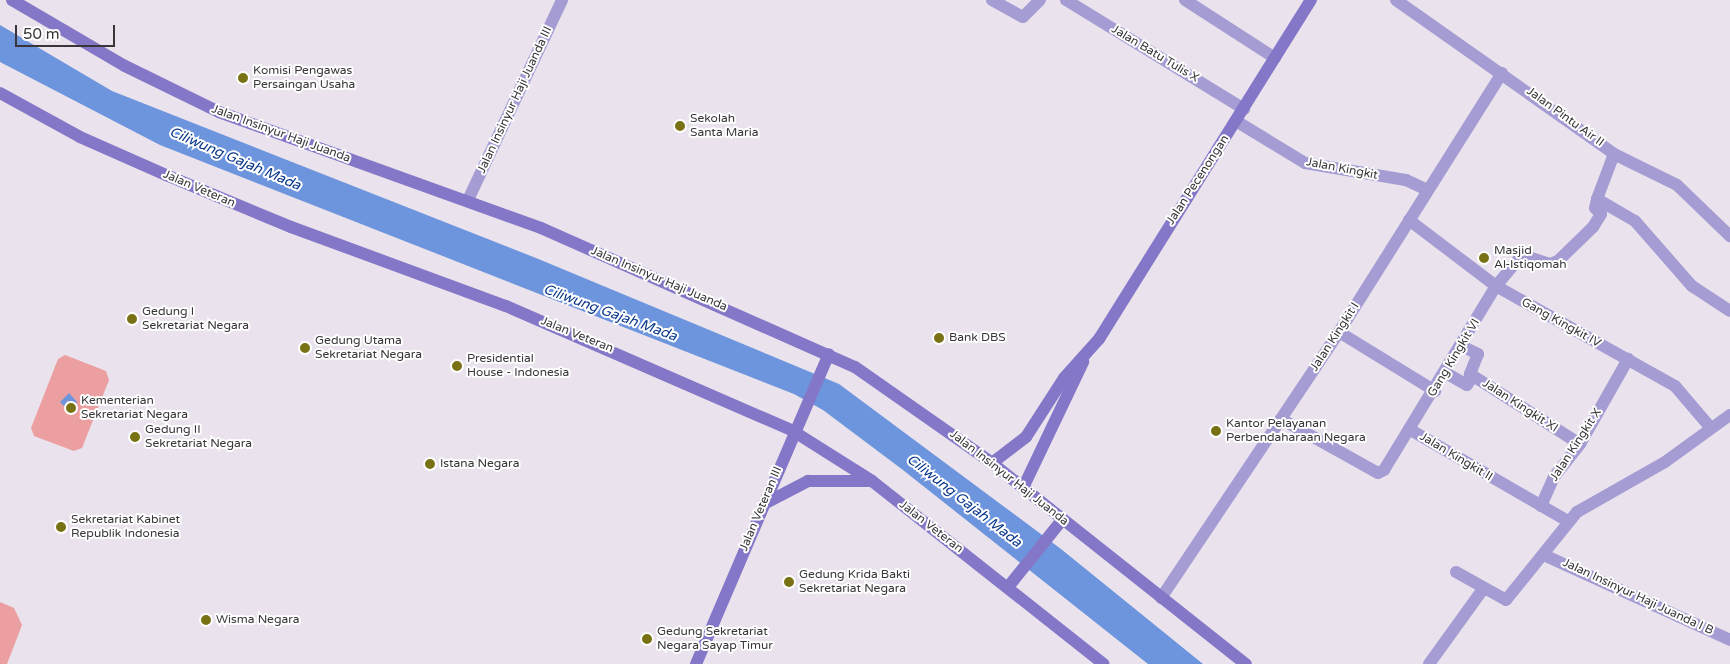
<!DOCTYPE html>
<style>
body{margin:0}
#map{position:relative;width:1730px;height:664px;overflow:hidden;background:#eae2ec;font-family:"Varela Round",sans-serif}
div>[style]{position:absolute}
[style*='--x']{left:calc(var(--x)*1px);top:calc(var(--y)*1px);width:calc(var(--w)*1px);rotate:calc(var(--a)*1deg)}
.green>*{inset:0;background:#ec9fa0}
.water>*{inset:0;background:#6d95dd}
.street>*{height:12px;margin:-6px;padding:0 6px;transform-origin:6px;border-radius:6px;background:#a49cd3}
.secondary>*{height:12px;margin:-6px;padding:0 6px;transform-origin:6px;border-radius:6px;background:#8577c8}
.dots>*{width:14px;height:14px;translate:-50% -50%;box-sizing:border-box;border:2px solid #fff;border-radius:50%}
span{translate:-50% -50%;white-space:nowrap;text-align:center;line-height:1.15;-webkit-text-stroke:4px #fff;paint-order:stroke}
.street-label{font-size:12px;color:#393539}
.poi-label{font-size:12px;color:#393539}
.left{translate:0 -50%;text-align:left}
.water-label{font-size:14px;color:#073689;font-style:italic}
.scale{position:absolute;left:15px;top:25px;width:100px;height:22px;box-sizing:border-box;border:2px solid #393539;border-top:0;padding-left:6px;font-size:15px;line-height:18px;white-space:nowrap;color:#393539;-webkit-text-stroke:4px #fff;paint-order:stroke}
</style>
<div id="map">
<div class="green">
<div style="clip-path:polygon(65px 355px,106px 371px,109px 380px,82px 448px,74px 451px,34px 436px,31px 428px,58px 359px)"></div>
<div style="clip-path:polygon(0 602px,14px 608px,22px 625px,7px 664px,0 664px)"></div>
</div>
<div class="water">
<div style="clip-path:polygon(0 25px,112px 91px,536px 258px,839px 384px,1061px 549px,1203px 664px,1148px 664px,903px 470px,823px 410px,794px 394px,160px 145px,0 62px)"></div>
<div style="clip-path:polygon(69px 393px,78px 403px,66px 401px,76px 409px,70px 412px,60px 402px)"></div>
</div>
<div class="street">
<div style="--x:992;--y:0;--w:35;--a:29"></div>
<div style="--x:1023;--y:17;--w:24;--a:-45"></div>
<div style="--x:1066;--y:0;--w:209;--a:31.5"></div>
<div style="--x:1185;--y:0;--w:107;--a:32.8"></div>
<div style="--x:1396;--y:0;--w:267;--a:35.2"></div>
<div style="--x:1614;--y:154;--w:70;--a:26.2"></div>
<div style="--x:1677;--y:185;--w:74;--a:43.9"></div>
<div style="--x:1236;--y:121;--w:81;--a:31.3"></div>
<div style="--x:1305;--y:163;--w:102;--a:9.6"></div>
<div style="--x:1406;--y:180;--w:23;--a:25"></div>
<div style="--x:1597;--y:199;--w:44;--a:30.1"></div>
<div style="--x:1635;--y:221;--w:86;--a:48.8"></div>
<div style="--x:1692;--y:286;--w:45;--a:33.3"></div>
<div style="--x:468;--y:200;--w:221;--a:-64.8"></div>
<div style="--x:1409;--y:220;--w:109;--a:37.2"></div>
<div style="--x:1496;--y:286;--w:205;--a:29.2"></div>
<div style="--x:1675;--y:386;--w:54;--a:49.5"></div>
<div style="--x:1339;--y:332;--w:113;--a:31.6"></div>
<div style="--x:1462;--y:346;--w:18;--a:27"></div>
<div style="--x:1478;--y:354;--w:22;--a:112"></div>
<div style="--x:1470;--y:374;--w:130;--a:32.5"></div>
<div style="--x:1446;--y:373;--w:24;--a:30"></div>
<div style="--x:1467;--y:385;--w:11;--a:-56"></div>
<div style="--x:1281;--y:419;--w:111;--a:29.1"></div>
<div style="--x:1378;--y:473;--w:7;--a:-27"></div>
<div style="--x:1384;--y:470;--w:215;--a:-58.7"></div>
<div style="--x:1496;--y:286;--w:40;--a:-50"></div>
<div style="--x:1522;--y:255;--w:29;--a:18"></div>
<div style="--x:1550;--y:264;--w:9;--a:-21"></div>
<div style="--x:1558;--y:261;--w:49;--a:-44.2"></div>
<div style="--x:1593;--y:227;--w:15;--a:-58"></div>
<div style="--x:1601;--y:214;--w:8;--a:-135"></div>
<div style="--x:1595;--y:208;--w:9;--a:-77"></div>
<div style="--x:1597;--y:199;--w:48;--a:-69.3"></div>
<div style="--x:1409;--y:429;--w:184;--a:30.1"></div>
<div style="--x:1541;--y:506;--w:32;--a:-66"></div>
<div style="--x:1554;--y:477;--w:42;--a:-51.8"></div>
<div style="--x:1580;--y:444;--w:98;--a:-60.5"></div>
<div style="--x:1546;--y:556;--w:202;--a:24.5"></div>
<div style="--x:1456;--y:572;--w:57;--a:29.2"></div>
<div style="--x:1506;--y:600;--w:113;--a:-51.1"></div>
<div style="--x:1577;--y:512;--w:101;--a:-29.6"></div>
<div style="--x:1665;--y:462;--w:80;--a:-35.9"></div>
<div style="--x:1161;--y:598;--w:320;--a:-56.2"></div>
<div style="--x:1339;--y:332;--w:306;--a:-57.8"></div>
<div style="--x:1429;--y:664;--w:92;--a:-54.2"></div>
</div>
<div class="secondary">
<div style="--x:12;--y:0;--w:131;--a:30.3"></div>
<div style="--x:125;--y:66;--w:105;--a:26.1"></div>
<div style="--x:219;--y:112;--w:342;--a:19.8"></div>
<div style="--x:541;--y:228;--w:343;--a:23.9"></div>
<div style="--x:855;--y:367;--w:167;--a:35"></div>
<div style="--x:992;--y:463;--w:324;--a:38.4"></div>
<div style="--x:0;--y:93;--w:91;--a:28.8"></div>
<div style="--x:80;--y:137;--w:94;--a:23.8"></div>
<div style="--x:166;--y:175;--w:135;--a:22.6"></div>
<div style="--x:291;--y:227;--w:229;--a:20.2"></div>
<div style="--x:506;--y:306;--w:313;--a:23.5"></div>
<div style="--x:793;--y:431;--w:93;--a:32.3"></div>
<div style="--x:872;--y:481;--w:295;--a:38.3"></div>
<div style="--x:992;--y:463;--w:43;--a:-37.4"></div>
<div style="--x:1026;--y:437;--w:70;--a:-57.2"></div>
<div style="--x:1064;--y:378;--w:52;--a:-48.1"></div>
<div style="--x:1099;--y:339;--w:400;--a:-58"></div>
<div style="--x:1023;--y:488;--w:140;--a:-64.5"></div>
<div style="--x:764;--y:504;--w:50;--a:-27.6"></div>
<div style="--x:808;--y:481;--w:62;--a:0"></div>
<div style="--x:1008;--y:587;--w:86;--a:-51.1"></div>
<div style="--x:696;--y:664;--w:337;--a:-66.8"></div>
</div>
<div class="dots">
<div style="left:243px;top:78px;background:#787214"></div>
<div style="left:680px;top:126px;background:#787214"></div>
<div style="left:1484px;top:258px;background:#787214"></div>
<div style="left:132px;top:319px;background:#787214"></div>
<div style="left:939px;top:338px;background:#787214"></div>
<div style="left:305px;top:348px;background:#787214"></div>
<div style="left:457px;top:366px;background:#787214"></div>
<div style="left:71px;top:408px;background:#787214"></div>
<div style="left:1216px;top:431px;background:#787214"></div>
<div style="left:135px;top:437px;background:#787214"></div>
<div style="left:430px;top:464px;background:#787214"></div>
<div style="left:61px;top:527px;background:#787214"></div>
<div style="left:789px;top:582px;background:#787214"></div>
<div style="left:206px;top:620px;background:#787214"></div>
<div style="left:647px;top:639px;background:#787214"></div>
</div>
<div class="street-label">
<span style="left:1155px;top:54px;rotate:31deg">Jalan Batu Tulis X</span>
<span style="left:515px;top:100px;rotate:-65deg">Jalan Insinyur Haji Juanda III</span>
<span style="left:1565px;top:117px;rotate:36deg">Jalan Pintu Air II</span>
<span style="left:281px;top:134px;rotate:20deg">Jalan Insinyur Haji Juanda</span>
<span style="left:1342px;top:169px;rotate:11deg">Jalan Kingkit</span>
<span style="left:1198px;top:180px;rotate:-57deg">Jalan Pecenongan</span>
<span style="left:199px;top:189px;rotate:23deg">Jalan Veteran</span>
<span style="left:659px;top:279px;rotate:23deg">Jalan Insinyur Haji Juanda</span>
<span style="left:1561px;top:323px;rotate:29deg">Gang Kingkit IV</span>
<span style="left:577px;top:335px;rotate:22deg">Jalan Veteran</span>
<span style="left:1335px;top:337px;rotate:-57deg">Jalan Kingkit I</span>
<span style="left:1454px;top:358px;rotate:-59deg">Gang Kingkit VI</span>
<span style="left:1520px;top:406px;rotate:33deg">Jalan Kingkit XI</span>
<span style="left:1576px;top:445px;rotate:-57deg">Jalan Kingkit X</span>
<span style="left:1456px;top:457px;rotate:31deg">Jalan Kingkit II</span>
<span style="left:1009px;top:478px;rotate:38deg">Jalan Insinyur Haji Juanda</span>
<span style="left:761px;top:509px;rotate:-67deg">Jalan Veteran III</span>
<span style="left:931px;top:527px;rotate:38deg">Jalan Veteran</span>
<span style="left:1638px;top:597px;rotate:25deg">Jalan Insinyur Haji Juanda I B</span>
</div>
<div class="poi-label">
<span class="left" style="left:253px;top:78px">Komisi Pengawas<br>Persaingan Usaha</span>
<span class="left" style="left:690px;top:126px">Sekolah<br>Santa Maria</span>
<span class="left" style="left:1494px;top:258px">Masjid<br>Al-Istiqomah</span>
<span class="left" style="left:142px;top:319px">Gedung I<br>Sekretariat Negara</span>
<span class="left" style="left:949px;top:338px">Bank DBS</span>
<span class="left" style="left:315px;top:348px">Gedung Utama<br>Sekretariat Negara</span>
<span class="left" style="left:467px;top:366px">Presidential<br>House - Indonesia</span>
<span class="left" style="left:81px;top:408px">Kementerian<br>Sekretariat Negara</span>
<span class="left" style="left:1226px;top:431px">Kantor Pelayanan<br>Perbendaharaan Negara</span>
<span class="left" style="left:145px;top:437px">Gedung II<br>Sekretariat Negara</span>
<span class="left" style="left:440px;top:464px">Istana Negara</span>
<span class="left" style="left:71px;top:527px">Sekretariat Kabinet<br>Republik Indonesia</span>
<span class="left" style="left:799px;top:582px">Gedung Krida Bakti<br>Sekretariat Negara</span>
<span class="left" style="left:216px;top:620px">Wisma Negara</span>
<span class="left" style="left:657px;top:639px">Gedung Sekretariat<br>Negara Sayap Timur</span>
</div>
<div class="water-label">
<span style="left:235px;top:159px;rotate:23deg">Ciliwung Gajah Mada</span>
<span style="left:610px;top:313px;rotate:20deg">Ciliwung Gajah Mada</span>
<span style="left:964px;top:501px;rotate:38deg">Ciliwung Gajah Mada</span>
</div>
<div class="scale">50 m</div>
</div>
